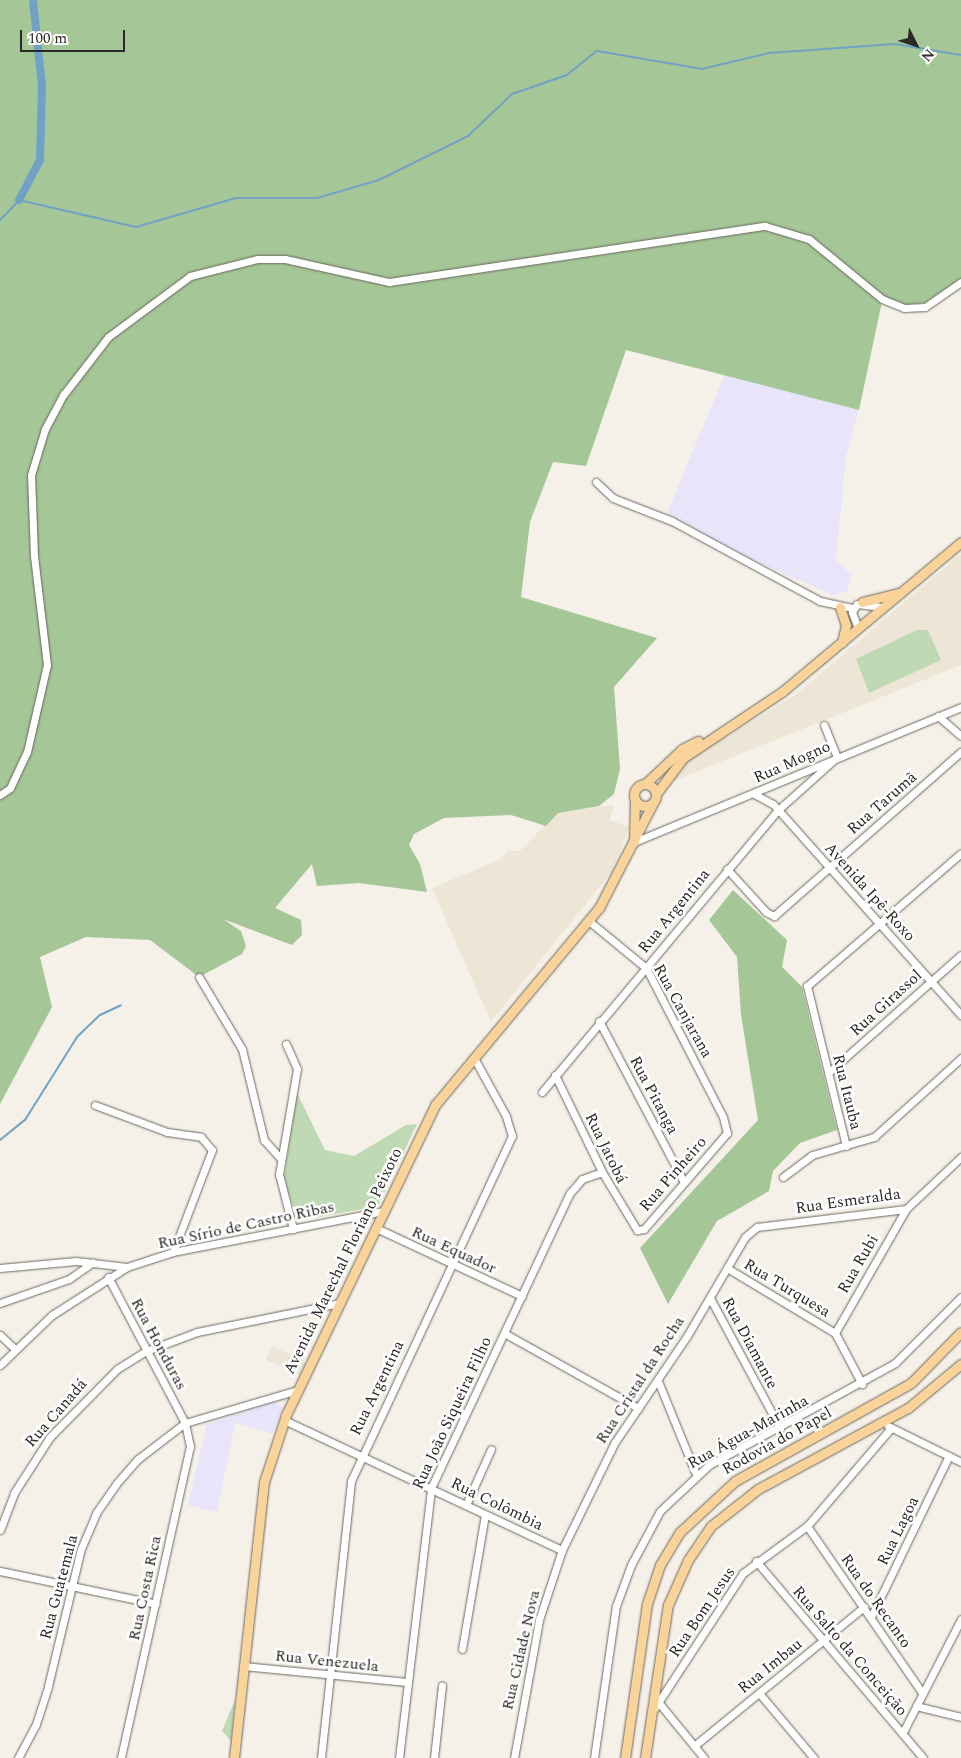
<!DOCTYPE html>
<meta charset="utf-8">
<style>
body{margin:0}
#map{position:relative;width:961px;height:1758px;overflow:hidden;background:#f5f1e8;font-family:Spectral,serif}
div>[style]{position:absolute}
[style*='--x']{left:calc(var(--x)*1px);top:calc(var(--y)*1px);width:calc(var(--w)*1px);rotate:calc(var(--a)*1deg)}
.built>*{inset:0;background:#ede6d6;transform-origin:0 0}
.medical>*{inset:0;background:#e8e4fa}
.green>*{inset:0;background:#bfd9b4}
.forest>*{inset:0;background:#a5c697}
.stream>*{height:2px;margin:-1px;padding:0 1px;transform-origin:1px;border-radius:1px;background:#71a2c5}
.canal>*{height:8px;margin:-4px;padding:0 4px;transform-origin:4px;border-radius:4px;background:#71a2c5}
.roads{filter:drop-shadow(0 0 1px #6a675f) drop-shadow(0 0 1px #6a675f)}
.minor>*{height:7px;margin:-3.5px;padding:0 3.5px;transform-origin:3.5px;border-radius:3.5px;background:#fff}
.major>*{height:9px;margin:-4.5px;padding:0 4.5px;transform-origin:4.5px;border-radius:4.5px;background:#f9d39a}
.major>.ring{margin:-4.5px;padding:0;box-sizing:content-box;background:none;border:9px solid #f9d39a;border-radius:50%}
span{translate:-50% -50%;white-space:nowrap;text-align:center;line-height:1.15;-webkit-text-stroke:5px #fff;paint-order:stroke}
.street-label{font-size:16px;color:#2c2a27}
.north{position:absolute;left:891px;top:20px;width:50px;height:50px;-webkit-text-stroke:4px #fff;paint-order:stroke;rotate:131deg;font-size:14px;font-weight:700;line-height:20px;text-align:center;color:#2c2a27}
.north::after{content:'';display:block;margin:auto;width:18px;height:22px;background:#2c2a27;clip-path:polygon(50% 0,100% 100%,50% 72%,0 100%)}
.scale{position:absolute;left:20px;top:30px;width:105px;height:22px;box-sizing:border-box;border:2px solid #2c2a27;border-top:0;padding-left:6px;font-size:15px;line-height:18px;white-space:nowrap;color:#2c2a27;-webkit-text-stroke:4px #fff;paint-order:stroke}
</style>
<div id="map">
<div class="built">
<div style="clip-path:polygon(961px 554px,961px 665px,668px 783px,683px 762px,794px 696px)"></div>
<div style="clip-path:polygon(614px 805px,610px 820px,629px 827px,613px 870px,491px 1022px,432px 888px,501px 859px,508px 851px,520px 851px,559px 811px)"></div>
<div style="left:272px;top:1346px;width:38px;height:15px;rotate:25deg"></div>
</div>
<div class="medical">
<div style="clip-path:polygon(725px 374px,859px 410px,846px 456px,836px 560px,851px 575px,847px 591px,832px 595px,741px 554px,667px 513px)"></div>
<div style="clip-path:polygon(272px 1401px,284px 1408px,272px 1434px,235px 1423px,217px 1512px,188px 1505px,207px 1424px)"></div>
</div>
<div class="green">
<div style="clip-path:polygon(917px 630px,928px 630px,941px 660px,869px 693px,856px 659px)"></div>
<div style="clip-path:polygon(297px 1093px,325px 1150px,354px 1156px,406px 1125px,417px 1124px,378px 1206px,298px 1221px,284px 1178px)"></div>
<div style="clip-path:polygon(235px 1700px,231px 1741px,222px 1731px)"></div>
</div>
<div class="forest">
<div style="clip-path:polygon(0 0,961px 0,961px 279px,925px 303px,903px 306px,883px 297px,859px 410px,626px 350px,586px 466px,553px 462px,530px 522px,521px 597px,657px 638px,614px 687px,620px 769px,614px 794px,599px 806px,558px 813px,546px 826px,511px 815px,444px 818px,414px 834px,409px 845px,420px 864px,427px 892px,359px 883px,317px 886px,312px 864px,275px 908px,301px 920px,302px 935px,292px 945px,223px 919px,241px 931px,246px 946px,242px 954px,199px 977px,150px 940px,86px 937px,40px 957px,52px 1007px,0 1104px)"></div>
<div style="clip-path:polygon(733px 890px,787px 940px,782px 967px,802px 987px,837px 1130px,800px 1143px,773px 1171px,769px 1191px,717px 1221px,668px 1304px,640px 1248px,758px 1120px,741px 1015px,737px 957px,709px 920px)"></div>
</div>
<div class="stream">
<div style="--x:0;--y:220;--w:28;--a:-46"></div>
<div style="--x:19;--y:200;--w:120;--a:13"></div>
<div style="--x:136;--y:227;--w:104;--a:-16.2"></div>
<div style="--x:236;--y:198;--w:81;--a:0"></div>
<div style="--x:317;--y:198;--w:65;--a:-16.2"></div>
<div style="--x:379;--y:180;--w:99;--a:-26.3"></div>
<div style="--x:468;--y:136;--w:61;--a:-43.7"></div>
<div style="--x:512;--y:94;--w:58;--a:-19.1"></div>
<div style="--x:567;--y:75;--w:38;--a:-39"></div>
<div style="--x:597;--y:51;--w:107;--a:9.7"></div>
<div style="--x:702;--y:69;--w:69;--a:-13.4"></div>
<div style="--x:769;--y:53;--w:126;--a:-4.1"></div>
<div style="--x:895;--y:44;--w:67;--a:9.5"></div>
<div style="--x:0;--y:1140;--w:32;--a:-39"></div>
<div style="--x:25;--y:1120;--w:98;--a:-57.9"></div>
<div style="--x:77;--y:1037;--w:32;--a:-44"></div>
<div style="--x:100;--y:1015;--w:23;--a:-25"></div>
</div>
<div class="canal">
<div style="--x:19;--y:200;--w:45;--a:-62.3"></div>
<div style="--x:40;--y:160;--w:74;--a:-88.5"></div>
<div style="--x:42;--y:86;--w:86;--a:-96"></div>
</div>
<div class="roads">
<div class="minor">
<div style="--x:596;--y:482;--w:23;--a:43"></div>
<div style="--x:613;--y:498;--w:63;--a:21.3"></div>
<div style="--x:672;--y:521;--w:168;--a:28.4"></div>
<div style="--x:820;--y:601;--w:34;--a:12"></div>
<div style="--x:858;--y:628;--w:17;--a:-111"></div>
<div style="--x:852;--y:612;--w:9;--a:-58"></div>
<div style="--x:857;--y:604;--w:25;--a:7"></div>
<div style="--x:938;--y:716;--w:30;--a:41"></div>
<div style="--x:824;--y:725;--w:35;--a:68"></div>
<div style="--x:754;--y:794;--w:21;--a:28"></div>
<div style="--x:773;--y:804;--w:283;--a:48.3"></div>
<div style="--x:0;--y:795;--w:12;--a:-35"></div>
<div style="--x:10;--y:788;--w:40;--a:-65"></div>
<div style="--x:27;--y:752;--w:89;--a:-77.1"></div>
<div style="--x:47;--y:665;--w:110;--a:-96.8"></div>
<div style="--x:34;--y:556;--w:81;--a:-92.1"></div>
<div style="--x:31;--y:475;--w:48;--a:-73.1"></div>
<div style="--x:45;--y:429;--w:40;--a:-62"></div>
<div style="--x:64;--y:394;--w:72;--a:-52.3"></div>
<div style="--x:108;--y:337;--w:102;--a:-36.6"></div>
<div style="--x:190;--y:276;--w:69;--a:-14.2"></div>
<div style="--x:257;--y:259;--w:28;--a:0"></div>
<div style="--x:285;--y:259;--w:107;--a:12.5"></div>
<div style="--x:389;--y:282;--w:380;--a:-8.5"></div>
<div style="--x:765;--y:226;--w:46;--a:16.5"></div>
<div style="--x:809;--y:239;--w:94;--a:39.4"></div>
<div style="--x:882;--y:299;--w:24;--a:22"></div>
<div style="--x:904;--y:308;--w:21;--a:-3"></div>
<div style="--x:925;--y:307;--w:44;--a:-34.8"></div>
<div style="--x:634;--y:842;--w:354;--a:-22.4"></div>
<div style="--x:727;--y:869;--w:58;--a:47.8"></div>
<div style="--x:766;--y:912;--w:9;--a:27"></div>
<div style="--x:774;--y:916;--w:249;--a:-41.3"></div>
<div style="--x:199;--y:977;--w:84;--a:59.2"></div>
<div style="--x:242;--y:1049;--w:94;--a:76.4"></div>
<div style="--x:264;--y:1140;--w:24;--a:48"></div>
<div style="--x:599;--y:1021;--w:182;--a:62.2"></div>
<div style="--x:286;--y:1044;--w:27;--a:66"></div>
<div style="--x:297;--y:1069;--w:107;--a:99.7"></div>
<div style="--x:279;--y:1174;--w:57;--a:75.7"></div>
<div style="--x:829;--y:1072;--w:176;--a:-41.6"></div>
<div style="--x:555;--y:1075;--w:108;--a:64.1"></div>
<div style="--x:602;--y:1172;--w:68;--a:58.9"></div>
<div style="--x:637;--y:1230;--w:7;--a:-8"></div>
<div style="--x:644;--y:1229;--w:127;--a:-49.2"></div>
<div style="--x:727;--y:1133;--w:16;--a:-104"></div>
<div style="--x:723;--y:1117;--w:168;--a:-117.3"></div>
<div style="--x:646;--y:968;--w:74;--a:-140.5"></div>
<div style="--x:542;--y:1092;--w:368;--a:-50.1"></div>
<div style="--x:778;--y:810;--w:79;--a:-41.9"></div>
<div style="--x:95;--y:1105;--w:77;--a:20.6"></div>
<div style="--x:167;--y:1132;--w:34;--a:8"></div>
<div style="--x:201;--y:1137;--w:17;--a:50"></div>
<div style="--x:212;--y:1150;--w:109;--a:110.9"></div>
<div style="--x:846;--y:1146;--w:165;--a:-103.7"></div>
<div style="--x:807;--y:986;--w:203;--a:-40.8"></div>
<div style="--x:783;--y:1177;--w:36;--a:-37"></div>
<div style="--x:812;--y:1155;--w:65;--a:-16.2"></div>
<div style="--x:874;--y:1137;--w:118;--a:-42.2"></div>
<div style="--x:376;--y:1228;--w:161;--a:25"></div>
<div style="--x:0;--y:1268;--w:76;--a:-5.3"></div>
<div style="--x:76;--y:1261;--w:51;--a:6.7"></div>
<div style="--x:727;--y:1268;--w:126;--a:31"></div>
<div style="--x:835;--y:1333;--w:58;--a:62.1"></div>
<div style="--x:108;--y:1277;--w:165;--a:62.2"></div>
<div style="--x:185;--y:1423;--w:24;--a:78"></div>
<div style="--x:190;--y:1446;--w:320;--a:102.5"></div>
<div style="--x:710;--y:1298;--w:148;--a:61.7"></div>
<div style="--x:0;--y:1303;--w:73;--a:-19.2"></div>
<div style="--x:69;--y:1279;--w:29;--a:-35"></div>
<div style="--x:504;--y:1333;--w:154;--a:29.2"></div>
<div style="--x:835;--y:1333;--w:143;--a:-60.2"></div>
<div style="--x:0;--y:1335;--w:19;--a:43"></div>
<div style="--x:0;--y:1365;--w:72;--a:-43.9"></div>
<div style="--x:52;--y:1315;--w:89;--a:-32.6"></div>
<div style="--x:127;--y:1267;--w:48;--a:-18.1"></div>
<div style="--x:173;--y:1252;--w:215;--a:-11"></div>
<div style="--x:658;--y:1381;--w:100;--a:67.8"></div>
<div style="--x:284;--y:1420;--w:307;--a:25.1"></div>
<div style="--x:888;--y:1426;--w:81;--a:26.3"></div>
<div style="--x:466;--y:1505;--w:61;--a:-65.9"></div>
<div style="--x:807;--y:1526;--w:203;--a:55.4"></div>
<div style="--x:0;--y:1530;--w:40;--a:-69"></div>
<div style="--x:14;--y:1493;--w:67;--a:-57.3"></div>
<div style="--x:50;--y:1437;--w:95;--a:-45.4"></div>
<div style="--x:117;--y:1369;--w:34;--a:-32"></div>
<div style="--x:146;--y:1351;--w:54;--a:-20.4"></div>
<div style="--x:197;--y:1332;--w:146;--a:-11.5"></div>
<div style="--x:756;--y:1561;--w:258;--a:49.7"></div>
<div style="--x:0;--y:1571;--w:159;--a:11.9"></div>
<div style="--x:871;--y:1617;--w:179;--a:-64.2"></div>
<div style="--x:462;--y:1649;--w:136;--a:-80.3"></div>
<div style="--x:244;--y:1666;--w:163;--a:5.6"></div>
<div style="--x:759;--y:1693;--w:85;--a:49.8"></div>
<div style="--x:659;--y:1703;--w:71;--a:50.7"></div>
<div style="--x:916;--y:1706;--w:46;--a:13.7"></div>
<div style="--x:652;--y:1712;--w:166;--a:-56.8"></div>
<div style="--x:743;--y:1573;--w:79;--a:-36.3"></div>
<div style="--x:807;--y:1526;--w:129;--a:-49.4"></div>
<div style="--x:903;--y:1732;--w:127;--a:-62.8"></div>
<div style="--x:694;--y:1746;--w:220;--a:-39.3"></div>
<div style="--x:18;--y:1758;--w:38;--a:-62"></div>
<div style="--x:36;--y:1724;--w:40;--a:-72"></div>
<div style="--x:48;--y:1686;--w:141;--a:-76.5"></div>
<div style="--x:81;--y:1549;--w:39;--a:-67"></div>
<div style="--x:96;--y:1513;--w:35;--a:-55"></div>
<div style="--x:116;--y:1484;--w:33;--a:-49"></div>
<div style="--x:138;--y:1459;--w:59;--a:-37.5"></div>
<div style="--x:185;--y:1423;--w:118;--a:-16.3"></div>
<div style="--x:321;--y:1758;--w:279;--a:-83.8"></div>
<div style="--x:351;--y:1481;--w:381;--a:-65"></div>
<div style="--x:512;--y:1136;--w:21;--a:-107"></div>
<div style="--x:506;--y:1116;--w:66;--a:-118.9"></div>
<div style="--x:399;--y:1758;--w:272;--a:-83.2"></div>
<div style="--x:431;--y:1488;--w:326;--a:-64.8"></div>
<div style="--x:570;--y:1193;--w:18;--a:-49"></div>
<div style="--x:582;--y:1179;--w:21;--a:-19"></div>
<div style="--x:434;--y:1758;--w:73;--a:-83.7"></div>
<div style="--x:514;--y:1758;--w:140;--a:-79.7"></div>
<div style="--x:539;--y:1620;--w:74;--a:-71.8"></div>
<div style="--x:562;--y:1550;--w:120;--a:-63.9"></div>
<div style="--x:615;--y:1442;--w:128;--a:-55.8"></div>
<div style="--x:687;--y:1336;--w:115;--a:-59.6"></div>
<div style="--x:745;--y:1237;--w:16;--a:-40"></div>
<div style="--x:757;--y:1227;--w:150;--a:-6.9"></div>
<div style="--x:906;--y:1209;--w:76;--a:-43.4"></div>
<div style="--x:594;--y:1758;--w:154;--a:-81.8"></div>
<div style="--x:616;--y:1606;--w:44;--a:-69.9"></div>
<div style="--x:631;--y:1565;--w:61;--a:-61.8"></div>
<div style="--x:660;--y:1511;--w:67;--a:-43.2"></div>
<div style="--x:709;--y:1465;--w:212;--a:-28.7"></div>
<div style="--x:895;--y:1363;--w:93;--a:-45"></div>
</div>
<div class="major">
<div style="--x:862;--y:602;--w:38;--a:-14"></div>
<div style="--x:840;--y:607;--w:19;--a:72"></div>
<div style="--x:846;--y:625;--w:18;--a:103"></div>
<div style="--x:645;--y:784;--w:51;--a:-43.4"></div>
<div style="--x:682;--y:749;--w:18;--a:-27"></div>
<div class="ring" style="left:634px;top:784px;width:13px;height:13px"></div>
<div style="--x:656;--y:794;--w:45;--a:-53.1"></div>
<div style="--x:683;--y:758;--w:120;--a:-33.8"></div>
<div style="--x:783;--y:691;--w:232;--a:-39.9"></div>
<div style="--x:634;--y:842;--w:43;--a:-88.7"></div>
<div style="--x:234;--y:1758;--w:278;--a:-83.8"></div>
<div style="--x:264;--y:1482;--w:71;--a:-71.8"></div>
<div style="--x:286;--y:1415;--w:345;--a:-64.3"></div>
<div style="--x:436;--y:1104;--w:255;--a:-50.3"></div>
<div style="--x:599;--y:908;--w:118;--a:-62.8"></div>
<div style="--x:625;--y:1758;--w:156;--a:-81.9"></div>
<div style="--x:647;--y:1604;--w:41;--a:-71.6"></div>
<div style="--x:660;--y:1565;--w:39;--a:-59"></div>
<div style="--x:680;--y:1532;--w:75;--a:-42.8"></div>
<div style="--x:735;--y:1481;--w:201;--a:-29.1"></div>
<div style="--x:911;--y:1383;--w:71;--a:-45.6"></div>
<div style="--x:645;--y:1758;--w:155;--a:-81.5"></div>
<div style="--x:668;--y:1605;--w:49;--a:-66"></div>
<div style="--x:688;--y:1560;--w:41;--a:-55.9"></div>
<div style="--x:711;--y:1526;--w:60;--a:-38.2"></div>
<div style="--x:758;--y:1489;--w:170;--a:-28.4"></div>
<div style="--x:908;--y:1408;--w:69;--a:-39.7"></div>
</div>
</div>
<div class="street-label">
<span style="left:792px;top:762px;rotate:-24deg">Rua Mogno</span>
<span style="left:882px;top:803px;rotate:-41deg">Rua Tarumã</span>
<span style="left:870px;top:892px;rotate:48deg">Avenida Ipê-Roxo</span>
<span style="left:674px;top:911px;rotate:-51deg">Rua Argentina</span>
<span style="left:886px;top:1003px;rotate:-42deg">Rua Girassol</span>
<span style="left:683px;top:1011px;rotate:61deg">Rua Canjarana</span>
<span style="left:847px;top:1092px;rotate:76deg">Rua Itauba</span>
<span style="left:654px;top:1095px;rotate:62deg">Rua Pitanga</span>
<span style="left:606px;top:1148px;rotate:64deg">Rua Jatobá</span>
<span style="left:673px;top:1174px;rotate:-49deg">Rua Pinheiro</span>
<span style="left:848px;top:1201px;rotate:-8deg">Rua Esmeralda</span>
<span style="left:246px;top:1225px;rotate:-12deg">Rua Sírio de Castro Ribas</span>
<span style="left:454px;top:1250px;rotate:25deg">Rua Equador</span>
<span style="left:343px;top:1261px;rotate:-64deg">Avenida Marechal Floriano Peixoto</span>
<span style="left:858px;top:1264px;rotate:-60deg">Rua Rubi</span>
<span style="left:787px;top:1288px;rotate:31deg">Rua Turquesa</span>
<span style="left:750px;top:1343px;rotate:62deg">Rua Diamante</span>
<span style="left:159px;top:1344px;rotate:62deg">Rua Honduras</span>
<span style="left:640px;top:1380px;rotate:-57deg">Rua Cristal da Rocha</span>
<span style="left:377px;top:1388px;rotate:-64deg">Rua Argentina</span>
<span style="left:56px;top:1413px;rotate:-49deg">Rua Canadá</span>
<span style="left:452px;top:1413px;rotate:-65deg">Rua João Siqueira Filho</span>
<span style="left:748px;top:1432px;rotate:-29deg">Rua Água-Marinha</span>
<span style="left:777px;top:1441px;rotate:-29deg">Rodovia do Papel</span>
<span style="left:497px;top:1504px;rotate:26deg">Rua Colômbia</span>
<span style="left:898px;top:1531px;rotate:-64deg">Rua Lagoa</span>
<span style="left:59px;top:1587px;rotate:-75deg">Rua Guatemala</span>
<span style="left:145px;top:1588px;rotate:-78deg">Rua Costa Rica</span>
<span style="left:876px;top:1601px;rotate:55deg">Rua do Recanto</span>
<span style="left:702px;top:1612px;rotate:-56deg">Rua Bom Jesus</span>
<span style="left:521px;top:1650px;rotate:-77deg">Rua Cidade Nova</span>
<span style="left:850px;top:1651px;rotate:49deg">Rua Salto da Conceição</span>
<span style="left:327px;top:1661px;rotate:6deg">Rua Venezuela</span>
<span style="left:770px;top:1666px;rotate:-39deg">Rua Imbau</span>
</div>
<div class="north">N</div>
<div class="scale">100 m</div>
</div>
